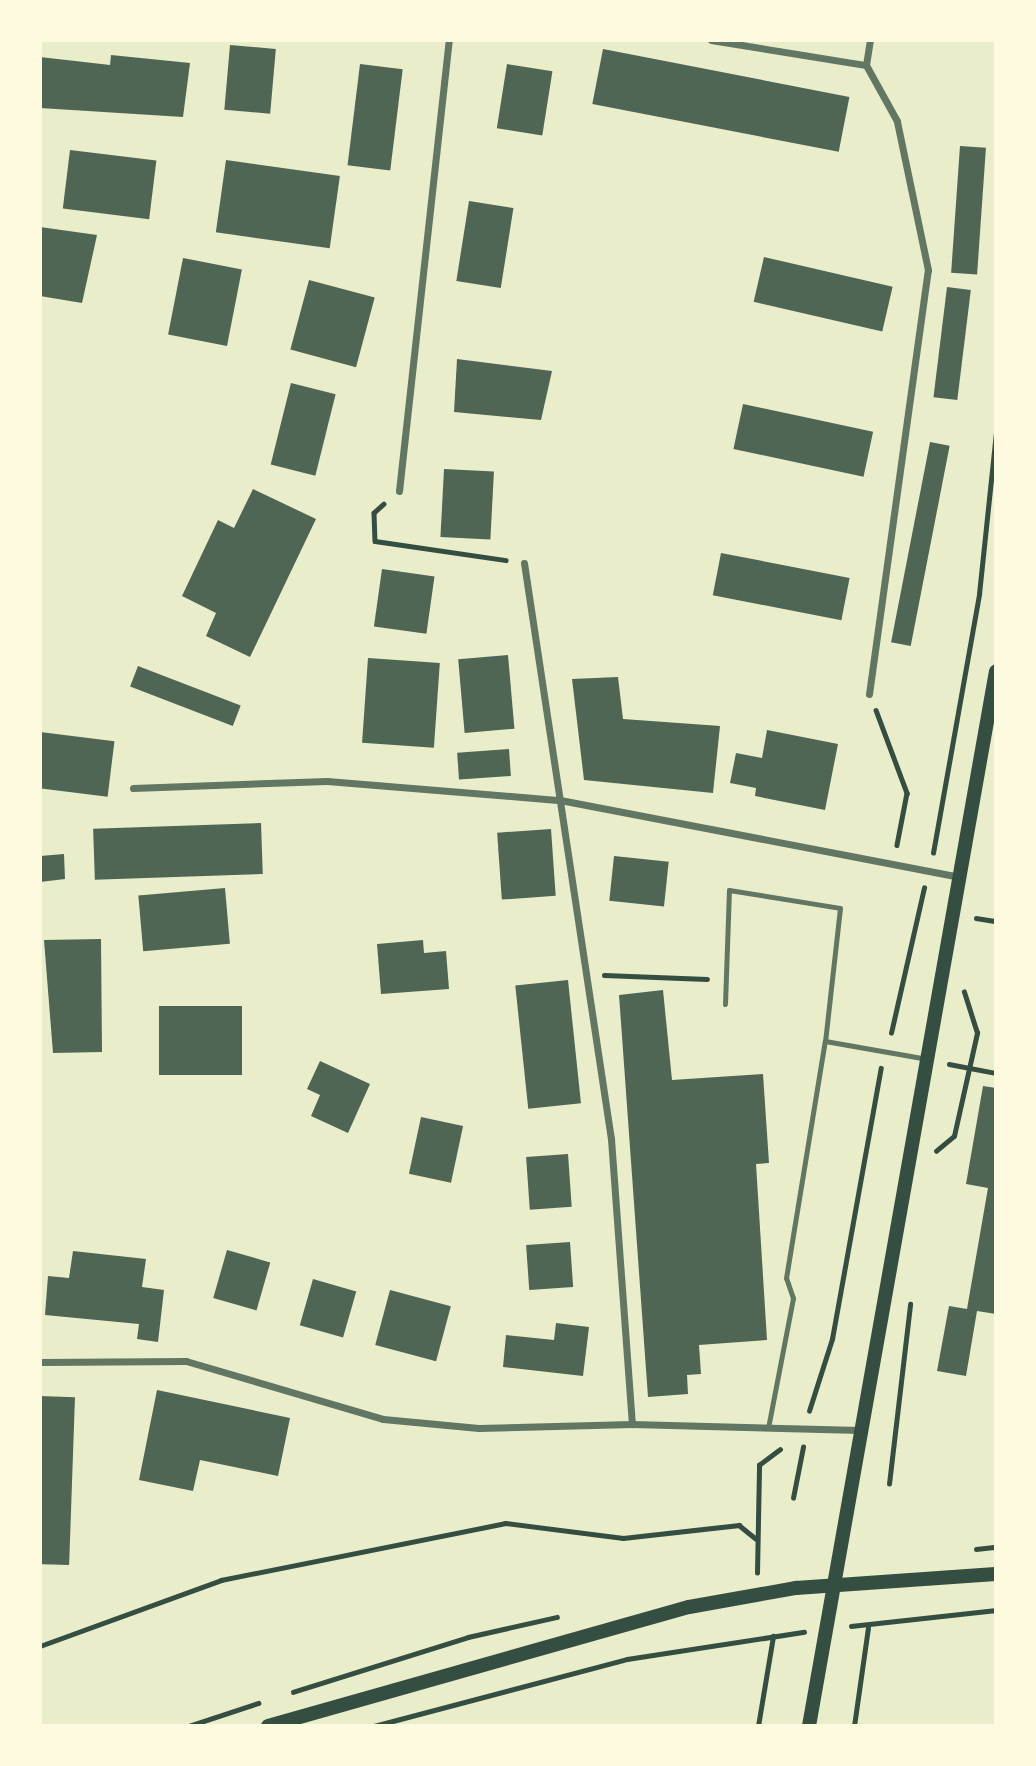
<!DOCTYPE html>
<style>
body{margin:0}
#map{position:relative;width:1036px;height:1766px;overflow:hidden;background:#e9edc9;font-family:Lato,sans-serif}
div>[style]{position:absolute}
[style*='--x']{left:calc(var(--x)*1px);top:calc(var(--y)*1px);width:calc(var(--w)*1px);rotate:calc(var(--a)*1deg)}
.building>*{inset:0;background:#4f6655;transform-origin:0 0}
.path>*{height:4.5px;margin:-2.25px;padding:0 2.25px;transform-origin:2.25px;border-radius:2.25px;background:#344e41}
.service>*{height:5px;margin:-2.5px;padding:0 2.5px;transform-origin:2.5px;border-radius:2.5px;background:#617663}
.minor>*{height:7px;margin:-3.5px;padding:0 3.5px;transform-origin:3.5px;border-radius:3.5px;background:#617663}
.secondary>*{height:14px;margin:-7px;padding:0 7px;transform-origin:7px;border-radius:7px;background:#344e41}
span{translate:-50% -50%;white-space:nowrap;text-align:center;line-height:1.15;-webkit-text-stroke:6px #fefae0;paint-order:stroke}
.frame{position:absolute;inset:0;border:42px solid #fefae0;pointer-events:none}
</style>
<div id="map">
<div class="building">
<div style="left:230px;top:45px;width:46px;height:65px;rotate:5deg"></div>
<div style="left:603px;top:49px;width:251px;height:56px;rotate:11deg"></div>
<div style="clip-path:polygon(111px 55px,190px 63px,183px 117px,40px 108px,40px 57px,110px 65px)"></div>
<div style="left:360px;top:64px;width:43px;height:102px;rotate:7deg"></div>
<div style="left:507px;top:64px;width:46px;height:65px;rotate:9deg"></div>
<div style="left:960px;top:146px;width:26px;height:127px;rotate:4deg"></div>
<div style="left:70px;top:150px;width:87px;height:59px;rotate:7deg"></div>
<div style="left:226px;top:160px;width:115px;height:73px;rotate:8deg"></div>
<div style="left:469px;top:201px;width:45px;height:81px;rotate:9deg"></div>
<div style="clip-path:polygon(40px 227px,97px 235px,82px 303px,40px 296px)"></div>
<div style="left:764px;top:257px;width:132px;height:46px;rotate:13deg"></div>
<div style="left:183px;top:258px;width:60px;height:78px;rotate:11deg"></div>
<div style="left:309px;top:280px;width:68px;height:72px;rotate:15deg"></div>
<div style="left:947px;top:287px;width:24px;height:111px;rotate:7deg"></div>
<div style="clip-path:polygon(457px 359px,552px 371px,541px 420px,454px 412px)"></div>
<div style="left:291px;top:383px;width:46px;height:84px;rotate:14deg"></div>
<div style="left:743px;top:404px;width:133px;height:46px;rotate:12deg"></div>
<div style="left:930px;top:442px;width:20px;height:204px;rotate:11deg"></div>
<div style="left:444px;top:469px;width:50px;height:68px;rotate:3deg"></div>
<div style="clip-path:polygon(253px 489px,316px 519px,250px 657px,206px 636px,216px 613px,182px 596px,218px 520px,234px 528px)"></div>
<div style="left:721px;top:553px;width:131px;height:43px;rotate:11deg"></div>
<div style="left:382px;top:569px;width:53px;height:58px;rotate:8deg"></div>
<div style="left:508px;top:655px;width:74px;height:50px;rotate:85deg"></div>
<div style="left:368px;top:658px;width:72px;height:85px;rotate:4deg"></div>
<div style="left:138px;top:666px;width:110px;height:22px;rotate:21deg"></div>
<div style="clip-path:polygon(618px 677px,623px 719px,720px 726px,713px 793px,584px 780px,572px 679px)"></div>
<div style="clip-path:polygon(767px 730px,838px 744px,825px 810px,755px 796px,756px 788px,730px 783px,736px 753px,762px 758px)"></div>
<div style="left:40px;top:732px;width:75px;height:56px;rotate:7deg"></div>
<div style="left:509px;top:749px;width:27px;height:52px;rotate:86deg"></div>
<div style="left:261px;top:823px;width:51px;height:168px;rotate:88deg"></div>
<div style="left:551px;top:829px;width:67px;height:54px;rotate:86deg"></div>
<div style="clip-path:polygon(64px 854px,65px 879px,40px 882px,40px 856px)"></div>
<div style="left:614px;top:856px;width:55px;height:45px;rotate:6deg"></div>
<div style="left:225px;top:888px;width:56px;height:87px;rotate:85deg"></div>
<div style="clip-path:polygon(101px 939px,102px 1052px,53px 1053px,44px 940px)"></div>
<div style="clip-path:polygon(423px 940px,424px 953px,446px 951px,449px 989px,381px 994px,377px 944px)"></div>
<div style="left:568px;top:980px;width:124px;height:53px;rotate:84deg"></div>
<div style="clip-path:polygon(663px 990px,672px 1080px,763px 1074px,769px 1163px,756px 1164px,767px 1340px,699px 1345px,701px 1374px,687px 1375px,688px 1394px,648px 1397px,619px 995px)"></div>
<div style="left:159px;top:1006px;width:83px;height:69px"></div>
<div style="clip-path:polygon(320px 1061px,370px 1084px,348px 1133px,311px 1116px,320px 1095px,307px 1089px)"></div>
<div style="clip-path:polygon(983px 1086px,996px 1088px,996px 1314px,977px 1311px,966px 1376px,937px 1371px,949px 1306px,967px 1309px,988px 1188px,966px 1184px)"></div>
<div style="left:421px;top:1117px;width:43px;height:58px;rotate:12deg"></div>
<div style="left:568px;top:1154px;width:53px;height:42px;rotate:86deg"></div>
<div style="left:570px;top:1242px;width:45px;height:44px;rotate:86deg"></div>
<div style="left:227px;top:1250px;width:45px;height:50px;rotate:16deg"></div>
<div style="clip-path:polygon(73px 1251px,146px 1259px,142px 1287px,164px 1290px,158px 1342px,137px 1339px,139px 1324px,45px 1315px,48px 1276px,69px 1278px)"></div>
<div style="left:313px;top:1279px;width:45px;height:48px;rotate:16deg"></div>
<div style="left:390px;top:1290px;width:63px;height:57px;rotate:15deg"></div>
<div style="clip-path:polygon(556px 1323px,589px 1327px,583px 1376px,503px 1367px,506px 1335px,554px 1340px)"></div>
<div style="clip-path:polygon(157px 1390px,290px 1418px,278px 1476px,200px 1460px,193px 1491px,139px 1480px)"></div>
<div style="left:40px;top:1396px;width:35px;height:168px;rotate:2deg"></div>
</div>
<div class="path">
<div style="--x:384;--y:504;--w:13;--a:138"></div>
<div style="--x:374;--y:513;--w:28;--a:88"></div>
<div style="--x:375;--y:541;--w:132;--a:8.3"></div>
<div style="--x:876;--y:710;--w:89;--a:69.5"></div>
<div style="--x:907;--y:793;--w:53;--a:100.9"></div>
<div style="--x:933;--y:853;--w:263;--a:-79.9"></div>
<div style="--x:979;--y:594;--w:164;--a:-84"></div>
<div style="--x:976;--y:918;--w:20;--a:9"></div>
<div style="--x:604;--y:975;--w:103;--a:2.2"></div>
<div style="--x:891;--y:1033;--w:149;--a:-77.2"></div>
<div style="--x:949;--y:1064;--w:48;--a:10.8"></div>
<div style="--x:936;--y:1151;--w:23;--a:-40"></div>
<div style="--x:954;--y:1136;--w:106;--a:-77.4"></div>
<div style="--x:977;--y:1033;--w:43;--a:-107.6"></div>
<div style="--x:809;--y:1411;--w:76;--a:-72.3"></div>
<div style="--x:832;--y:1339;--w:275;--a:-79.8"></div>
<div style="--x:889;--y:1484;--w:181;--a:-83.3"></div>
<div style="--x:793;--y:1498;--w:52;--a:-78.9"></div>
<div style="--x:976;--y:1549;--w:20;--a:-6"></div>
<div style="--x:757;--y:1573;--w:108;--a:-88.9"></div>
<div style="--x:759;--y:1465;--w:26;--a:-37"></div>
<div style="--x:851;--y:1626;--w:146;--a:-6.3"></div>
<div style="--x:40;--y:1646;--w:193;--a:-20"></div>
<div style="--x:221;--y:1580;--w:290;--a:-11.3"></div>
<div style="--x:505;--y:1523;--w:119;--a:7.2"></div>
<div style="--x:623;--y:1538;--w:117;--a:-6.4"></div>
<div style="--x:739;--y:1525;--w:21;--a:39"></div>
<div style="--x:293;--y:1692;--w:183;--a:-17.4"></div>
<div style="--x:468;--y:1637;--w:91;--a:-12.7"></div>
<div style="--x:189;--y:1726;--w:73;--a:-18.4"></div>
<div style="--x:374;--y:1726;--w:262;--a:-14.8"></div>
<div style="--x:627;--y:1659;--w:179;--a:-8.7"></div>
<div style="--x:758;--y:1726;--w:91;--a:-80.5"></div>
<div style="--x:854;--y:1726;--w:99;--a:-81.9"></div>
</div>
<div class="service">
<div style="--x:725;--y:1004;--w:114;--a:-88"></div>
<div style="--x:729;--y:890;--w:112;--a:9.2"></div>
<div style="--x:840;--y:908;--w:134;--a:96.4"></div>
<div style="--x:825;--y:1041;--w:104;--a:10"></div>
<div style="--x:768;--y:1428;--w:132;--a:-79.1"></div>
<div style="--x:793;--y:1298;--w:21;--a:-109"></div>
<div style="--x:786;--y:1278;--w:240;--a:-80.7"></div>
</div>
<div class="minor">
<div style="--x:711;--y:40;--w:157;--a:9.2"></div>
<div style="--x:399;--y:491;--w:454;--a:-83.7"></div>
<div style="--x:524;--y:563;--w:583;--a:81.41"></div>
<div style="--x:611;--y:1139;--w:286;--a:85.8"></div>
<div style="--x:869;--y:694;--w:428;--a:-82.1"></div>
<div style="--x:928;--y:270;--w:152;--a:-101.8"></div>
<div style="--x:897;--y:121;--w:64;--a:-119"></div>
<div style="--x:866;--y:65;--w:25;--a:-81"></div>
<div style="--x:133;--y:788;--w:194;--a:-2.1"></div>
<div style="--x:327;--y:781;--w:234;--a:4.7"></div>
<div style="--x:560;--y:800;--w:406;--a:10.9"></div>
<div style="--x:40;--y:1362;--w:146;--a:-0.4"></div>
<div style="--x:186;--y:1361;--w:205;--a:16.4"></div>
<div style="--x:383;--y:1419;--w:96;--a:5.4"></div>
<div style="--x:479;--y:1428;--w:153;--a:-1.5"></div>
<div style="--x:632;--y:1424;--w:228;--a:1.5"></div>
</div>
<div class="secondary">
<div style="--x:268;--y:1726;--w:437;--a:-15.8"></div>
<div style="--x:689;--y:1607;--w:109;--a:-10.1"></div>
<div style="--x:796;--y:1588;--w:200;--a:-4"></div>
<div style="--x:809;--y:1726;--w:1071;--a:-79.95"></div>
</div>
<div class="frame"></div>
</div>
